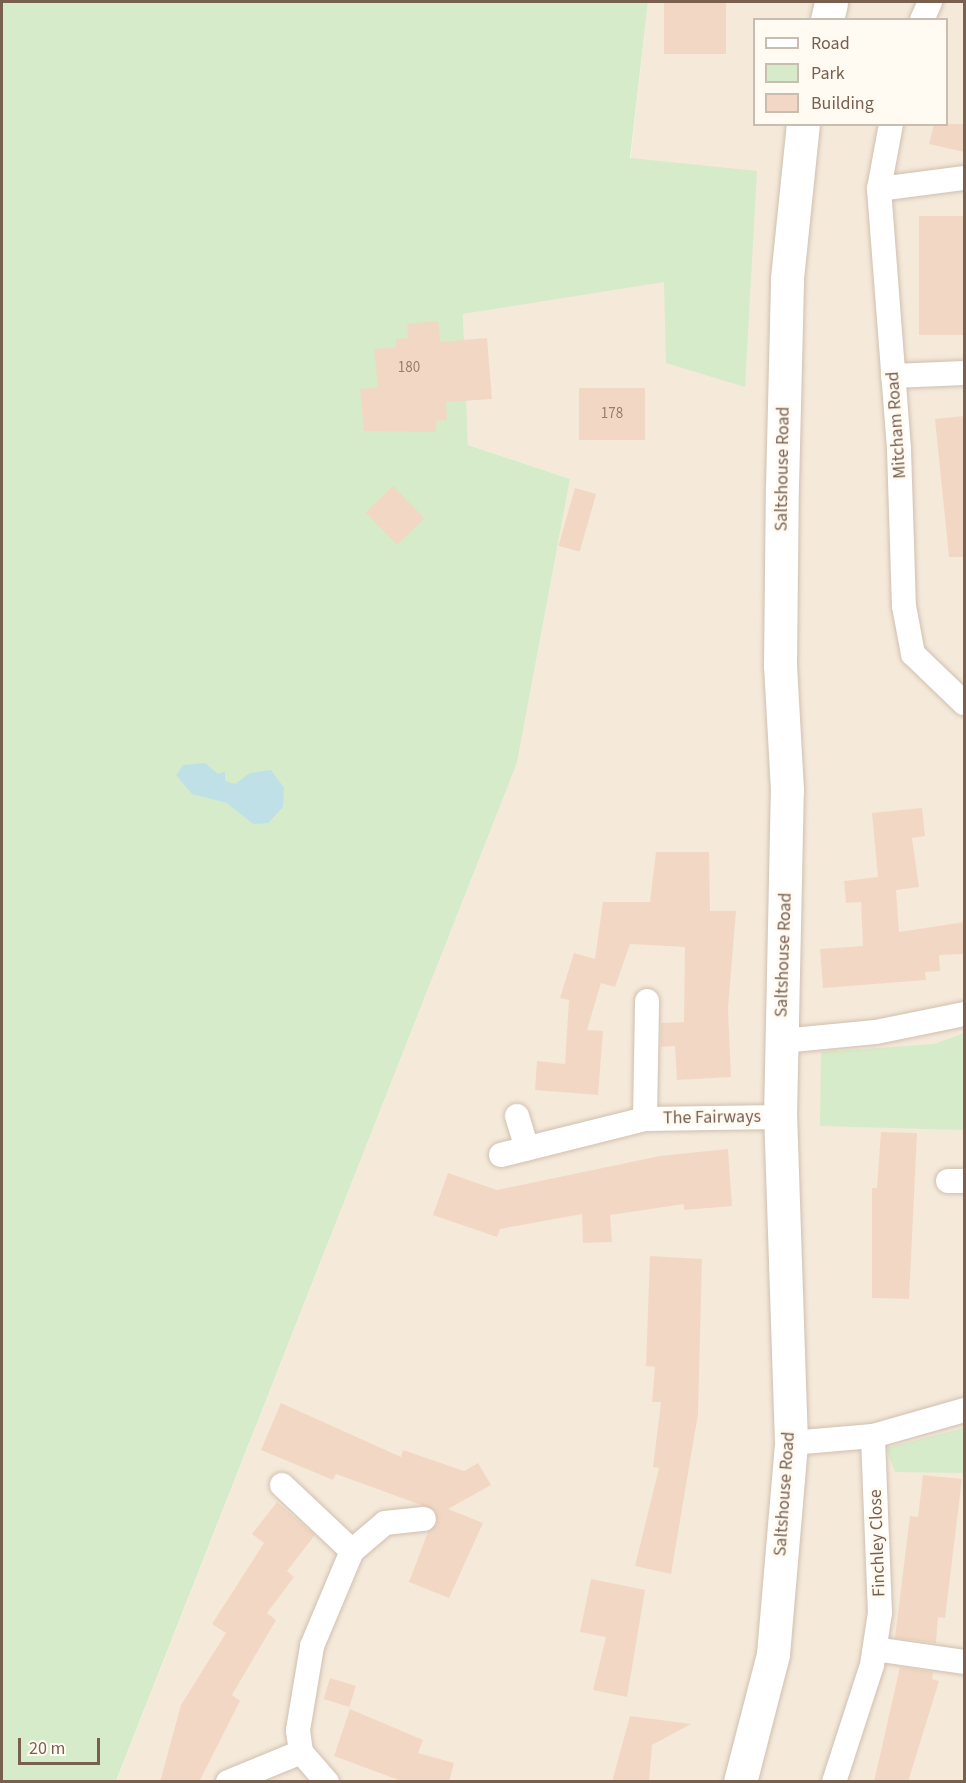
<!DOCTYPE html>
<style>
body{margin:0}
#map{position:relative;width:966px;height:1783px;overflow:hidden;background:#fdf7ec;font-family:"Source Sans 3",sans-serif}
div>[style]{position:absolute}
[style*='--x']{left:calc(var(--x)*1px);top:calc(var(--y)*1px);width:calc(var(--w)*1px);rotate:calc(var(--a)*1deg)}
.residential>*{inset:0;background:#f5e9da}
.green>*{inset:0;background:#d6ebc9}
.water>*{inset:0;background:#bfe0e7}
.building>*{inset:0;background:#f2d8c4;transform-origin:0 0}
.roads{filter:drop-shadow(0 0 2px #d0c0b0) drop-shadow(0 0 2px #d0c0b0)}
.street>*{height:24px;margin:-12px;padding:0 12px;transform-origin:12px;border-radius:12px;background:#fff}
.secondary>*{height:33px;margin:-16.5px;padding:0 16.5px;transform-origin:16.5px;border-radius:16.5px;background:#fff}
span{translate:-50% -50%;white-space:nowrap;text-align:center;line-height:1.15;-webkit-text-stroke:6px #fffbf3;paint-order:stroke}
.number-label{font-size:15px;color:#977d6c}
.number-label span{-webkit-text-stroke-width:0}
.street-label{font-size:18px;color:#795f4e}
.frame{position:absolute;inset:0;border:3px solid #795f4e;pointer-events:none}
.legend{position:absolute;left:753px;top:18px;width:195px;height:108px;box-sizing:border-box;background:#fffbf3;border:2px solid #c9bdb1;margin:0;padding:8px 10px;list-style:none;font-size:18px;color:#795f4e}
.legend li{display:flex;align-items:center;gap:12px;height:30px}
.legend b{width:30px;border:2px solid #c9bdb1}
.scale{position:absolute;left:18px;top:1738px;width:82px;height:27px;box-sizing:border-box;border:3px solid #795f4e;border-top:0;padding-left:8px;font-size:18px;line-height:21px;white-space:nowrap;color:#795f4e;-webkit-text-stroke:4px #fffbf3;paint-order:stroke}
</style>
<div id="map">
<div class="residential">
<div style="clip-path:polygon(evenodd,648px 2px,964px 2px,964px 1781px,116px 1782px,517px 763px,570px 479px,468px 445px,463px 314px,616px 287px,648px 2px,754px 20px,946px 20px,946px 124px,754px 124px,754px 20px)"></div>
</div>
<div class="green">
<div style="clip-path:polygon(2px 2px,648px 2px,630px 158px,757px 171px,745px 387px,666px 363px,664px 282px,463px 314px,468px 445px,570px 479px,517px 763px,116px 1781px,2px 1782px)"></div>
<div style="clip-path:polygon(964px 1033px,964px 1130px,820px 1126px,821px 1052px,934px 1044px)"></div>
<div style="clip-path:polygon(964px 1428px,964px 1473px,895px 1472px,886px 1448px)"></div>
</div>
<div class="water">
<div style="clip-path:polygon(205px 763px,218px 774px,225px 772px,225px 781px,235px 784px,250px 773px,271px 770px,284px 788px,283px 807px,268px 823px,253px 824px,227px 803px,192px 794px,176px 775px,183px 765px)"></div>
</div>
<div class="building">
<div style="left:664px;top:2px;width:62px;height:52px"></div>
<div style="clip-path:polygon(934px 124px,964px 124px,964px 152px,929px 144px)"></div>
<div style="left:964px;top:216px;width:119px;height:45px;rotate:90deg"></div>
<div style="clip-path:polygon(438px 321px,440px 342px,487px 338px,492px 399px,446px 402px,447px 420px,436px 421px,436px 432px,364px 431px,360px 389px,378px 387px,374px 349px,396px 347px,396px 339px,408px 338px,407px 324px)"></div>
<div style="left:579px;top:388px;width:66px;height:52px"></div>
<div style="clip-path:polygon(964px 416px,964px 557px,949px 557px,935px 419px)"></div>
<div style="left:393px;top:486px;width:45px;height:38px;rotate:46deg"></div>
<div style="left:575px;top:488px;width:22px;height:60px;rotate:16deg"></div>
<div style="clip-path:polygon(922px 808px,925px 836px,912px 838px,919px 887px,896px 890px,899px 932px,964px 922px,964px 954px,939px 955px,940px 971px,925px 972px,926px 980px,823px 988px,820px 949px,863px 946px,861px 902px,846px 903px,844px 881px,878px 877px,872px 813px)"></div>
<div style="clip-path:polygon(656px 852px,709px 852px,710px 911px,736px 911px,728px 1008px,731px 1077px,677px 1080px,675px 1046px,661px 1047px,661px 1023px,684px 1022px,685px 947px,630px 944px,615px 987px,601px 983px,587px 1030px,603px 1031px,598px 1095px,535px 1090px,537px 1061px,565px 1064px,569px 1000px,560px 998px,574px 953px,595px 959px,603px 902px,650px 902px)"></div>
<div style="clip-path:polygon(881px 1132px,917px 1133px,909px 1299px,872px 1298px,872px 1188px,877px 1188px)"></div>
<div style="clip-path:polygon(728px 1149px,732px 1206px,684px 1210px,684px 1204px,610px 1215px,612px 1242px,583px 1243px,582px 1214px,500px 1229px,497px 1237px,433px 1215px,448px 1173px,497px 1190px,660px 1156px)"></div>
<div style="clip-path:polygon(650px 1256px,702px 1259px,698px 1414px,671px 1574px,635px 1566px,659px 1468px,653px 1467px,661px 1402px,652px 1402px,655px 1367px,646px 1366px)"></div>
<div style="clip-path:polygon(281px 1403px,401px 1457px,403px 1450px,464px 1471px,478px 1463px,491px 1485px,448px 1509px,483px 1523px,449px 1598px,409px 1582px,428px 1532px,437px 1524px,435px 1510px,336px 1474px,333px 1480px,261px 1450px)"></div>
<div style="clip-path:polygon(923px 1475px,962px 1479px,945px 1618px,938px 1617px,936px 1643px,895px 1638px,910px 1516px,918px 1517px)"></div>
<div style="clip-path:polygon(277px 1502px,315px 1535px,287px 1571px,294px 1577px,267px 1613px,276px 1620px,232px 1695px,240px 1701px,199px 1782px,160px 1782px,181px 1705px,226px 1633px,212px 1624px,264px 1543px,252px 1534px)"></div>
<div style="clip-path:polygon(591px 1579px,645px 1590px,627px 1697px,593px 1690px,606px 1637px,580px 1632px)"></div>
<div style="clip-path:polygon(900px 1667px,933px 1672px,932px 1679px,939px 1681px,908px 1782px,874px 1782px)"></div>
<div style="left:330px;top:1678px;width:27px;height:22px;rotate:17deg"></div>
<div style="clip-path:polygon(350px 1709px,423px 1740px,418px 1753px,454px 1763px,449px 1782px,404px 1782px,334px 1756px)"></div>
<div style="clip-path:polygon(630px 1716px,691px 1724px,652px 1745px,649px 1782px,612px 1782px)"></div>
</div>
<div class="roads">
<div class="street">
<div style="--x:922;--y:20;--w:20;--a:-66"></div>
<div style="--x:891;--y:124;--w:66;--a:100.5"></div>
<div style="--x:879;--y:189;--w:261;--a:85.6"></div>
<div style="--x:899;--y:449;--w:157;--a:88.2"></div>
<div style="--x:904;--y:606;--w:49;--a:79.4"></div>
<div style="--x:913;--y:654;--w:71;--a:43.9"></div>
<div style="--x:879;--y:189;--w:86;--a:-7.4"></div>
<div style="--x:893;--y:376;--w:71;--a:-2.4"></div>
<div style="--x:782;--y:1041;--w:94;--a:-5.5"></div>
<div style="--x:876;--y:1032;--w:90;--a:-11.6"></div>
<div style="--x:517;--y:1116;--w:34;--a:73"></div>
<div style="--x:645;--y:1119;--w:118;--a:-89"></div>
<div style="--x:501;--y:1155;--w:148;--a:-14"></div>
<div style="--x:645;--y:1119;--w:135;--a:-0.8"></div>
<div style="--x:948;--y:1181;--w:16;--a:0"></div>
<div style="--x:791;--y:1443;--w:82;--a:-4.9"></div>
<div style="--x:873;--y:1436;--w:95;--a:-15.9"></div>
<div style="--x:282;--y:1485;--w:96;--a:43.3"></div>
<div style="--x:875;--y:1649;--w:90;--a:8.3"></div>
<div style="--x:228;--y:1782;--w:79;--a:-22.3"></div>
<div style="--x:327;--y:1782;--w:40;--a:-131"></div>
<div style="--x:301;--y:1752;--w:22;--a:-98"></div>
<div style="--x:298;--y:1730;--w:85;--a:-80.5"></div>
<div style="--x:312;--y:1646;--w:103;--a:-67.2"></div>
<div style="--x:352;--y:1551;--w:43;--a:-40.3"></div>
<div style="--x:385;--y:1523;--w:39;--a:-6"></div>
<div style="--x:834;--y:1782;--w:123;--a:-72"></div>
<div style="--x:872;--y:1665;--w:53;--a:-81.3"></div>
<div style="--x:880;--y:1613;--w:177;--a:-92.3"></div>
</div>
<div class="secondary">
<div style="--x:827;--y:20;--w:18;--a:-77"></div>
<div style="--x:740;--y:1782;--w:132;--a:-75.5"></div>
<div style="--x:773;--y:1654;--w:212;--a:-85.1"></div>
<div style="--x:791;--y:1443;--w:326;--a:-91.9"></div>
<div style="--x:780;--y:1117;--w:327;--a:-88.8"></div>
<div style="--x:787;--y:790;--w:124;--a:-93.2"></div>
<div style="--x:780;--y:666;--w:179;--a:-89.4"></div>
<div style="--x:782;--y:487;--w:209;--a:-88.6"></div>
<div style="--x:787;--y:278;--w:155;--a:-84.1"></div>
</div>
</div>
<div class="number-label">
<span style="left:409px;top:368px">180</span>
<span style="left:612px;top:414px">178</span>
</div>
<div class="street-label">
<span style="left:897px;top:425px;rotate:-94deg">Mitcham Road</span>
<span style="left:783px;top:469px;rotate:-89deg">Saltshouse Road</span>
<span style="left:784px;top:955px;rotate:-88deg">Saltshouse Road</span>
<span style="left:712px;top:1118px;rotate:-1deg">The Fairways</span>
<span style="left:785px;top:1494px;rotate:-86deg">Saltshouse Road</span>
<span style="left:878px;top:1543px;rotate:-92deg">Finchley Close</span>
</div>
<div class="frame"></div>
<ul class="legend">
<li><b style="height:8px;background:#fff"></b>Road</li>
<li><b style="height:16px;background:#d6ebc9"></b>Park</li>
<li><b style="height:16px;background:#f2d8c4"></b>Building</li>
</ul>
<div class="scale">20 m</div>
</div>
